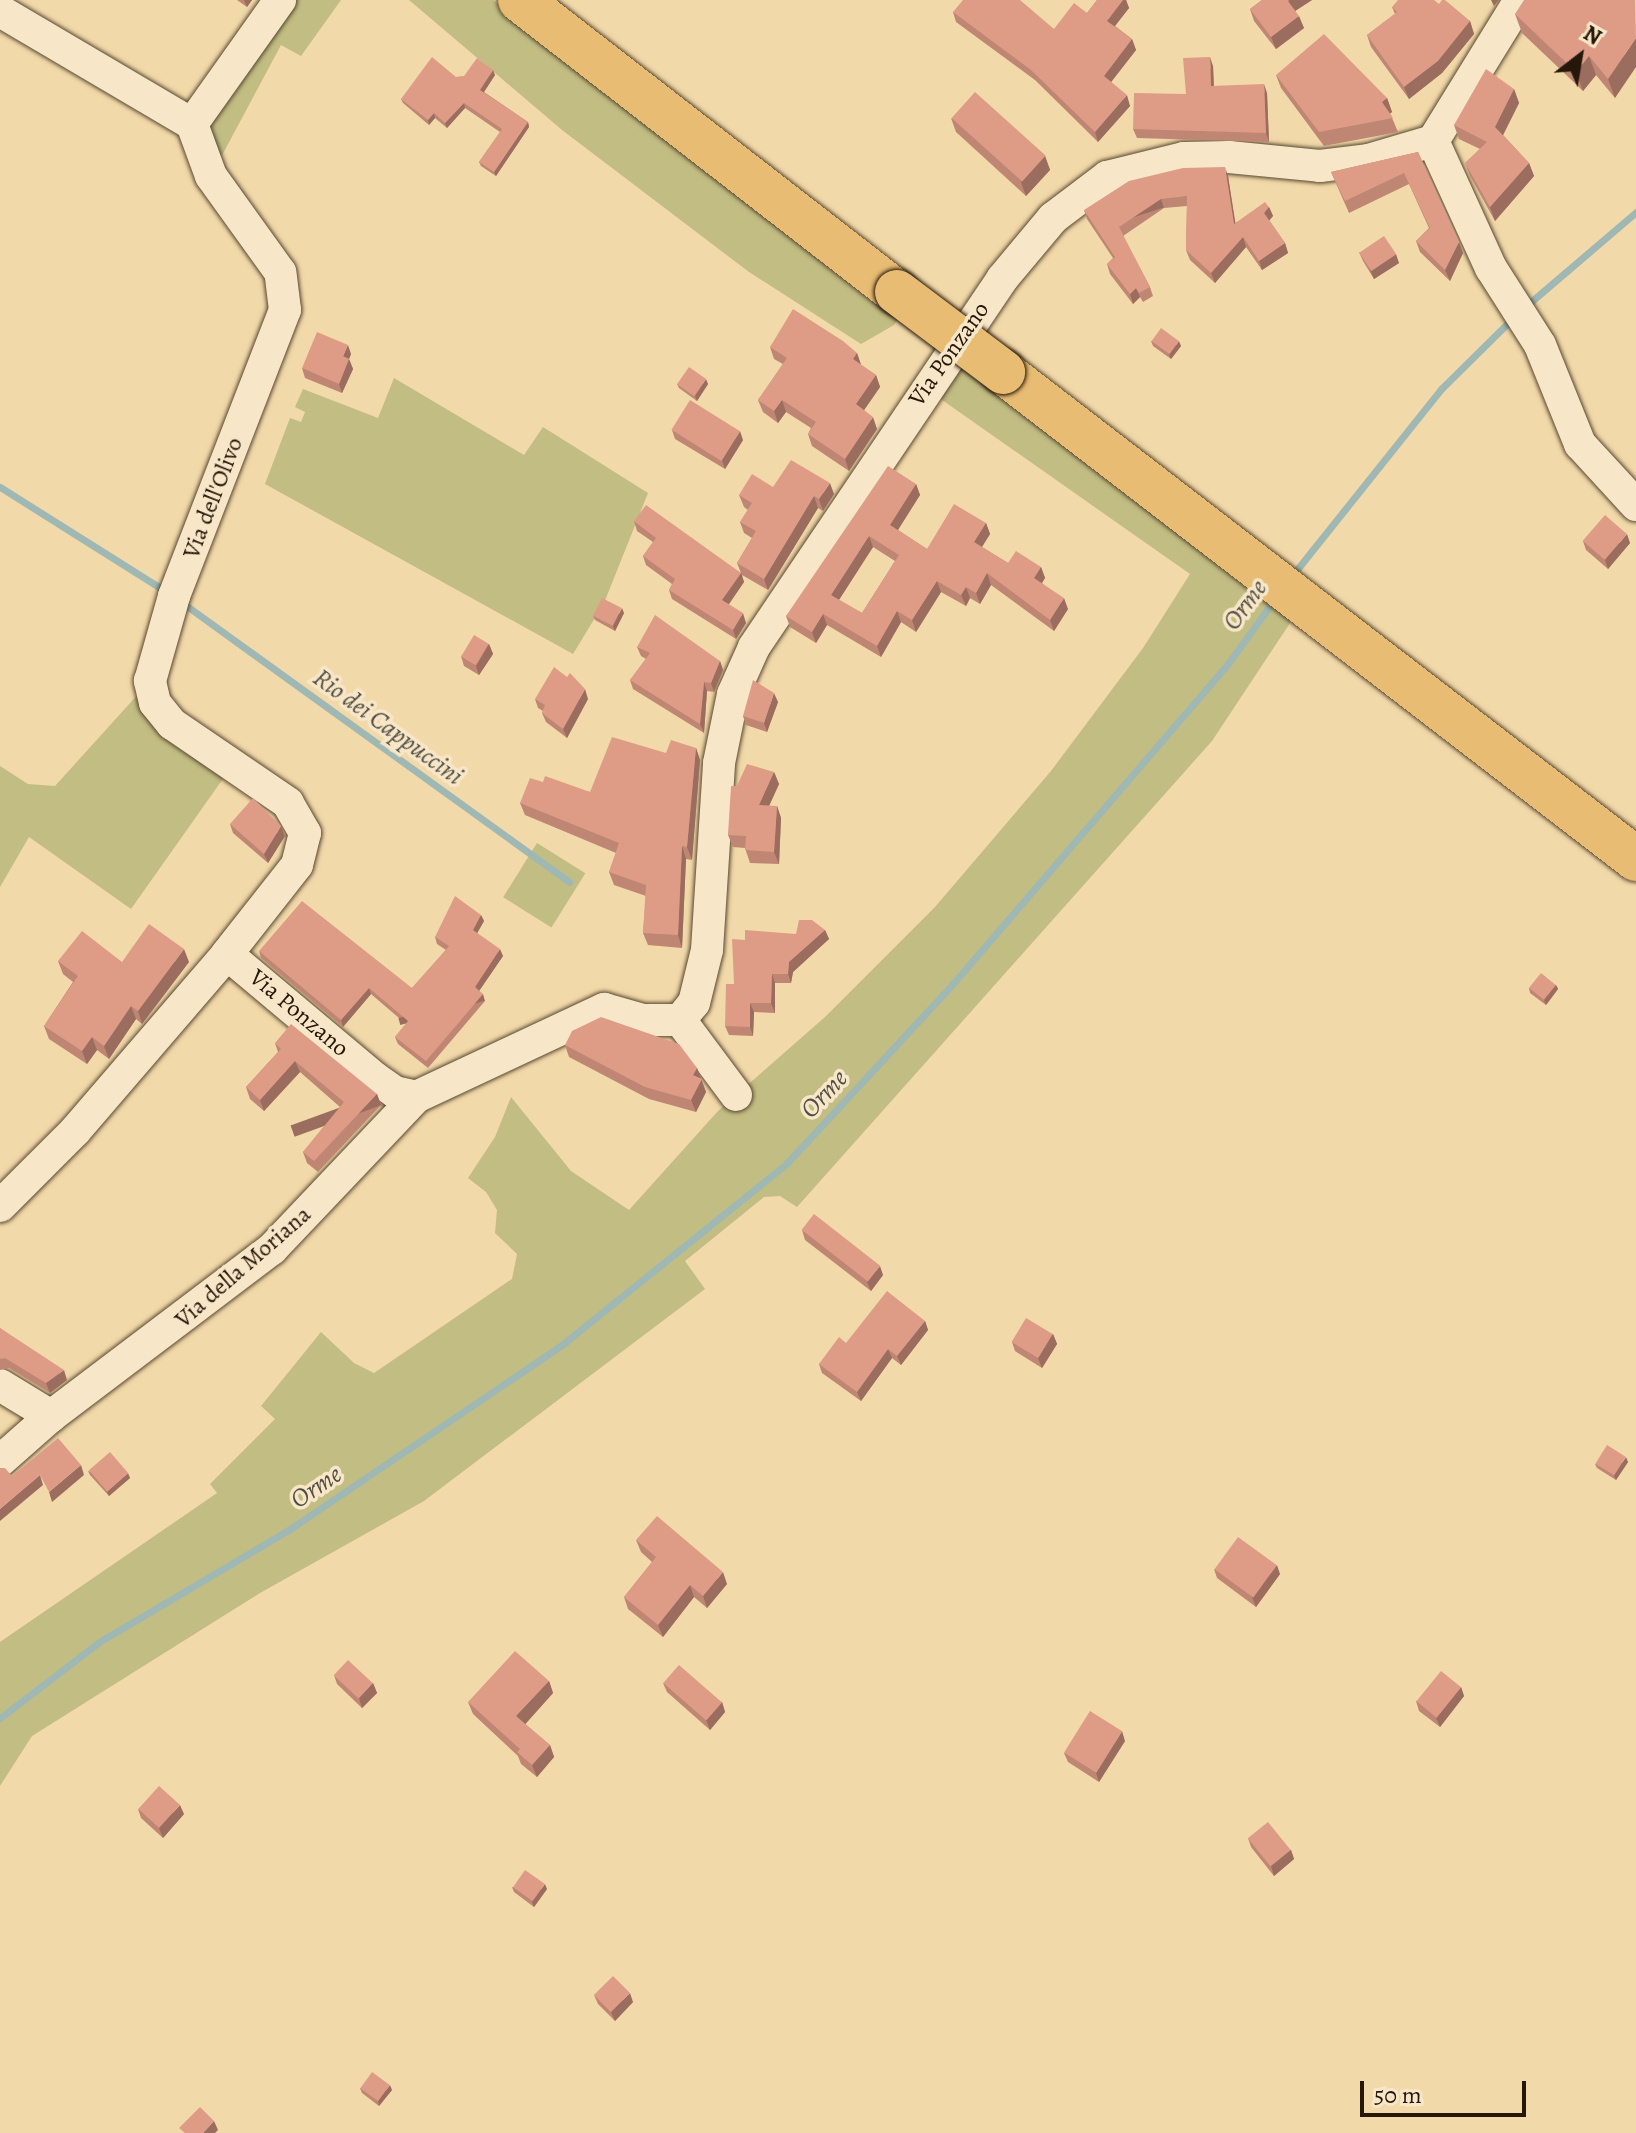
<!DOCTYPE html>
<style>
body{margin:0}
#map{position:relative;width:1636px;height:2133px;overflow:hidden;background:#f2d9a9;font-family:Alegreya,serif}
div>[style]{position:absolute}
[style*='--x']{left:calc(var(--x)*1px);top:calc(var(--y)*1px);width:calc(var(--w)*1px);rotate:calc(var(--a)*1deg)}
.green>*{inset:0;background:#c2bd83;transform-origin:0 0}
.stream>*{height:7px;margin:-3.5px;padding:0 3.5px;transform-origin:3.5px;border-radius:3.5px;background:#9fb8b3}
.roads{filter:drop-shadow(0 0 2px #584831) drop-shadow(0 0 2px #584831)}
.minor>*{height:32px;margin:-16px;padding:0 16px;transform-origin:16px;border-radius:16px;background:#f7e6c7}
.highway>*{height:44px;margin:-22px;padding:0 22px;transform-origin:22px;border-radius:22px;background:#e9bc74}
.bridges{filter:drop-shadow(0 0 2px #251709) drop-shadow(0 0 2px #251709)}
.highway-bridge>*{height:44px;margin:-22px;padding:0 22px;transform-origin:22px;border-radius:22px;background:#e9bc74}
.wall>*{inset:0;background:#bf8674}
.shaded-wall>*{inset:0;background:#9b6d5e;transform-origin:0 0}
.building>*{inset:0;background:#de9c87;transform-origin:0 0}
span{translate:-50% -50%;white-space:nowrap;text-align:center;line-height:1.15;-webkit-text-stroke:7px #f7e6c7;paint-order:stroke}
.street-label{font-size:24px;color:#251709}
.water-label{font-size:26px;color:#504f44;font-style:italic}
.north{position:absolute;left:1540px;top:16px;width:80px;height:80px;-webkit-text-stroke:6px #f7e6c7;paint-order:stroke;rotate:31deg;font-size:22px;font-weight:700;line-height:32px;text-align:center;color:#251709}
.north::after{content:'';display:block;margin:auto;width:28px;height:36px;background:#251709;clip-path:polygon(50% 0,100% 100%,50% 72%,0 100%)}
.scale{position:absolute;left:1360px;top:2081px;width:166px;height:36px;box-sizing:border-box;border:4px solid #251709;border-top:0;padding-left:10px;font-size:24px;line-height:28px;white-space:nowrap;color:#251709;-webkit-text-stroke:6px #f7e6c7;paint-order:stroke}
</style>
<div id="map">
<div class="green">
<div style="clip-path:polygon(280px 0,341px 0,301px 56px,281px 45px,211px 176px,192px 124px)"></div>
<div style="clip-path:polygon(409px 0,493px 0,901px 314px,894px 325px,861px 344px,749px 272px,562px 130px)"></div>
<div style="clip-path:polygon(950px 352px,1296px 614px,1212px 741px,797px 1207px,780px 1196px,764px 1197px,685px 1261px,705px 1289px,424px 1501px,260px 1593px,32px 1736px,0 1786px,0 1642px,217px 1493px,210px 1484px,275px 1419px,261px 1406px,321px 1332px,354px 1363px,374px 1373px,512px 1279px,517px 1254px,495px 1233px,497px 1210px,486px 1192px,468px 1178px,495px 1137px,511px 1097px,571px 1171px,629px 1210px,718px 1111px,825px 1017px,935px 907px,1051px 771px,1143px 648px,1190px 574px,925px 388px)"></div>
<div style="clip-path:polygon(394px 378px,524px 455px,543px 427px,648px 493px,604px 603px,573px 654px,265px 484px,290px 418px,301px 422px,305px 412px,295px 407px,303px 389px,378px 418px)"></div>
<div style="clip-path:polygon(150px 681px,232px 766px,131px 909px,29px 837px,0 887px,0 766px,28px 784px,55px 786px)"></div>
<div style="left:537px;top:843px;width:57px;height:64px;rotate:32deg"></div>
</div>
<div class="stream">
<div style="--x:1526;--y:306;--w:145;--a:-40.5"></div>
<div style="--x:0;--y:487;--w:191;--a:32.2"></div>
<div style="--x:1291;--y:577;--w:241;--a:-51.4"></div>
<div style="--x:1441;--y:389;--w:101;--a:-44.6"></div>
<div style="--x:184;--y:604;--w:475;--a:35.8"></div>
<div style="--x:0;--y:1718;--w:125;--a:-37.5"></div>
<div style="--x:99;--y:1642;--w:222;--a:-30.6"></div>
<div style="--x:290;--y:1529;--w:330;--a:-34.1"></div>
<div style="--x:563;--y:1344;--w:288;--a:-38.9"></div>
<div style="--x:787;--y:1163;--w:240;--a:-47.2"></div>
<div style="--x:950;--y:987;--w:425;--a:-49.3"></div>
<div style="--x:1227;--y:665;--w:80;--a:-54.1"></div>
</div>
<div class="roads">
<div class="minor">
<div style="--x:0;--y:11;--w:223;--a:30.5"></div>
<div style="--x:1433;--y:141;--w:140;--a:65.5"></div>
<div style="--x:1491;--y:268;--w:91;--a:57.5"></div>
<div style="--x:1540;--y:345;--w:107;--a:68"></div>
<div style="--x:1580;--y:444;--w:83;--a:47.4"></div>
<div style="--x:227;--y:954;--w:113;--a:-51.8"></div>
<div style="--x:297;--y:865;--w:33;--a:-76"></div>
<div style="--x:305;--y:833;--w:34;--a:-120"></div>
<div style="--x:288;--y:803;--w:140;--a:-145.7"></div>
<div style="--x:172;--y:724;--w:27;--a:-129"></div>
<div style="--x:155;--y:703;--w:23;--a:-103"></div>
<div style="--x:150;--y:681;--w:88;--a:-74.2"></div>
<div style="--x:174;--y:596;--w:307;--a:-68.8"></div>
<div style="--x:285;--y:310;--w:38;--a:-97"></div>
<div style="--x:280;--y:272;--w:118;--a:-125.7"></div>
<div style="--x:211;--y:176;--w:55;--a:-110.1"></div>
<div style="--x:192;--y:124;--w:152;--a:-54.6"></div>
<div style="--x:736;--y:1095;--w:94;--a:-126.7"></div>
<div style="--x:680;--y:1020;--w:22;--a:-51"></div>
<div style="--x:694;--y:1003;--w:55;--a:-76.2"></div>
<div style="--x:707;--y:950;--w:187;--a:-86.3"></div>
<div style="--x:719;--y:763;--w:70;--a:-78.5"></div>
<div style="--x:733;--y:694;--w:51;--a:-65.9"></div>
<div style="--x:754;--y:647;--w:444;--a:-56"></div>
<div style="--x:1002;--y:279;--w:80;--a:-50.1"></div>
<div style="--x:1053;--y:218;--w:68;--a:-37.2"></div>
<div style="--x:1107;--y:177;--w:79;--a:-13.9"></div>
<div style="--x:1184;--y:158;--w:45;--a:-1.3"></div>
<div style="--x:1229;--y:157;--w:91;--a:5.6"></div>
<div style="--x:1320;--y:166;--w:48;--a:-7.1"></div>
<div style="--x:1368;--y:160;--w:68;--a:-16.3"></div>
<div style="--x:1433;--y:141;--w:166;--a:-58.3"></div>
<div style="--x:0;--y:1206;--w:106;--a:-45"></div>
<div style="--x:75;--y:1131;--w:233;--a:-49.3"></div>
<div style="--x:227;--y:954;--w:193;--a:40"></div>
<div style="--x:375;--y:1078;--w:24;--a:35"></div>
<div style="--x:395;--y:1092;--w:22;--a:13"></div>
<div style="--x:416;--y:1097;--w:208;--a:-25.1"></div>
<div style="--x:604;--y:1009;--w:41;--a:15.8"></div>
<div style="--x:643;--y:1020;--w:37;--a:0"></div>
<div style="--x:0;--y:1385;--w:60;--a:31.3"></div>
<div style="--x:0;--y:1461;--w:68;--a:-41.4"></div>
<div style="--x:51;--y:1416;--w:277;--a:-37.1"></div>
<div style="--x:272;--y:1249;--w:209;--a:-46.5"></div>
</div>
<div class="highway">
<div style="--x:520;--y:0;--w:477;--a:37.8"></div>
<div style="--x:1003;--y:372;--w:799;--a:37.57"></div>
</div>
</div>
<div class="bridges">
<div class="highway-bridge">
<div style="--x:897;--y:292;--w:133;--a:37"></div>
</div>
</div>
<div class="wall">
<div style="clip-path:polygon(237px 0,252px 0,247px 7px)"></div>
<div style="clip-path:polygon(1097px 0,1126px 0,1129px 8px,1115px 26px,1132px 39px,1136px 50px,1111px 82px,1130px 106px,1098px 142px,1035px 80px,956px 22px,953px 12px,1054px 29px,1087px 13px)"></div>
<div style="clip-path:polygon(1262px 0,1312px 0,1295px 11px,1304px 28px,1276px 49px,1254px 21px,1250px 9px)"></div>
<div style="clip-path:polygon(1635px 0,1615px 98px,1596px 75px,1583px 91px,1522px 33px,1515px 14px)"></div>
<div style="clip-path:polygon(1439px 4px,1470px 21px,1474px 34px,1442px 73px,1409px 99px,1371px 47px,1367px 35px,1395px 14px,1392px 7px)"></div>
<div style="clip-path:polygon(1213px 66px,1214px 86px,1267px 93px,1269px 142px,1137px 138px,1133px 129px,1186px 94px)"></div>
<div style="clip-path:polygon(495px 75px,484px 92px,528px 122px,529px 127px,496px 176px,481px 166px,479px 162px,500px 132px,465px 108px,447px 128px,435px 118px,429px 125px,403px 103px,401px 99px,456px 77px)"></div>
<div style="clip-path:polygon(1276px 75px,1387px 98px,1392px 112px,1390px 113px,1398px 132px,1324px 146px,1281px 88px)"></div>
<div style="clip-path:polygon(1514px 89px,1519px 103px,1503px 135px,1529px 163px,1534px 176px,1495px 221px,1470px 176px,1465px 163px,1480px 149px,1459px 139px,1454px 125px)"></div>
<div style="clip-path:polygon(951px 118px,1045px 156px,1050px 170px,1026px 196px,956px 132px)"></div>
<div style="clip-path:polygon(1418px 152px,1463px 253px,1450px 281px,1420px 252px,1416px 241px,1429px 228px,1409px 184px,1349px 213px,1331px 172px)"></div>
<div style="clip-path:polygon(1228px 176px,1235px 223px,1269px 207px,1273px 216px,1269px 220px,1285px 243px,1288px 253px,1262px 270px,1246px 247px,1215px 283px,1190px 260px,1186px 250px,1187px 206px,1164px 208px,1123px 236px,1150px 287px,1153px 296px,1143px 302px,1140px 297px,1133px 304px,1110px 274px,1107px 264px,1113px 258px,1087px 219px,1084px 210px)"></div>
<div style="clip-path:polygon(1359px 252px,1399px 263px,1374px 279px,1363px 261px)"></div>
<div style="clip-path:polygon(1151px 341px,1181px 346px,1171px 359px,1153px 346px)"></div>
<div style="clip-path:polygon(770px 347px,857px 353px,861px 365px,876px 375px,880px 387px,864px 410px,877px 429px,849px 471px,812px 446px,808px 434px,811px 428px,786px 412px,778px 423px,763px 412px,758px 400px,783px 364px,774px 359px)"></div>
<div style="clip-path:polygon(351px 354px,349px 359px,353px 369px,342px 393px,305px 378px,302px 368px)"></div>
<div style="clip-path:polygon(677px 384px,708px 384px,697px 401px,679px 388px)"></div>
<div style="clip-path:polygon(672px 430px,743px 440px,725px 469px,675px 439px)"></div>
<div style="clip-path:polygon(evenodd,916px 484px,920px 495px,898px 530px,927px 549px,986px 523px,990px 534px,982px 547px,1008px 563px,1041px 567px,1045px 578px,1042px 583px,1068px 609px,1054px 631px,991px 585px,980px 604px,970px 598px,966px 606px,941px 592px,916px 632px,901px 622px,881px 657px,827px 625px,816px 643px,790px 627px,786px 616px,916px 484px,873px 547px,895px 561px,862px 613px,839px 600px,873px 547px)"></div>
<div style="clip-path:polygon(773px 487px,834px 494px,823px 511px,818px 508px,768px 590px,742px 575px,744px 582px,728px 605px,746px 623px,736px 639px,672px 599px,669px 590px,672px 584px,646px 565px,643px 556px,653px 542px,637px 531px,634px 521px,741px 573px,737px 563px,752px 538px,744px 533px,740px 522px,748px 510px,744px 507px,739px 495px)"></div>
<div style="clip-path:polygon(1583px 541px,1630px 543px,1608px 569px,1586px 550px)"></div>
<div style="clip-path:polygon(624px 613px,615px 631px,595px 620px,593px 616px)"></div>
<div style="clip-path:polygon(489px 644px,493px 654px,479px 675px,464px 666px,461px 656px)"></div>
<div style="clip-path:polygon(637px 647px,720px 661px,723px 670px,714px 692px,707px 691px,704px 733px,633px 689px,630px 680px,646px 659px,641px 656px)"></div>
<div style="clip-path:polygon(535px 699px,588px 699px,567px 738px,546px 722px,542px 713px,543px 711px,538px 708px)"></div>
<div style="clip-path:polygon(778px 702px,767px 732px,746px 725px,743px 716px)"></div>
<div style="clip-path:polygon(696px 748px,700px 760px,692px 860px,686px 859px,682px 948px,648px 945px,643px 933px,646px 896px,614px 885px,609px 872px,616px 853px,525px 815px,520px 803px,543px 782px,590px 792px,666px 753px)"></div>
<div style="clip-path:polygon(774px 772px,779px 784px,769px 806px,777px 806px,781px 818px,779px 864px,750px 863px,745px 848px,733px 847px,728px 835px,737px 786px)"></div>
<div style="clip-path:polygon(230px 824px,285px 836px,268px 863px,233px 833px)"></div>
<div style="clip-path:polygon(481px 915px,484px 921px,477px 933px,503px 956px,479px 991px,485px 1001px,428px 1068px,398px 1044px,395px 1037px,406px 1024px,371px 994px,343px 1027px,261px 958px,259px 951px,412px 988px,446px 950px,437px 944px,435px 937px)"></div>
<div style="clip-path:polygon(825px 930px,829px 939px,793px 972px,791px 983px,775px 983px,775px 1013px,754px 1012px,753px 1036px,729px 1035px,725px 1026px,734px 984px,796px 934px)"></div>
<div style="clip-path:polygon(58px 961px,122px 962px,189px 962px,142px 1024px,136px 1019px,109px 1059px,97px 1050px,87px 1064px,49px 1039px,44px 1026px,73px 982px,63px 974px)"></div>
<div style="clip-path:polygon(1556px 985px,1558px 989px,1546px 1005px,1530px 993px,1529px 988px)"></div>
<div style="clip-path:polygon(275px 1043px,377px 1094px,381px 1105px,318px 1172px,307px 1163px,303px 1152px,340px 1107px,300px 1072px,264px 1111px,250px 1099px,246px 1087px,278px 1052px)"></div>
<div style="clip-path:polygon(565px 1045px,697px 1068px,706px 1092px,696px 1112px,649px 1099px,569px 1057px)"></div>
<div style="clip-path:polygon(802px 1230px,883px 1275px,871px 1291px,805px 1240px)"></div>
<div style="clip-path:polygon(925px 1321px,928px 1330px,901px 1365px,892px 1358px,861px 1401px,822px 1373px,819px 1364px,846px 1343px)"></div>
<div style="clip-path:polygon(0 1328px,67px 1380px,50px 1393px,9px 1368px,0 1370px)"></div>
<div style="clip-path:polygon(1053px 1334px,1057px 1344px,1042px 1368px,1015px 1351px,1012px 1342px)"></div>
<div style="clip-path:polygon(1628px 1462px,1616px 1480px,1597px 1468px,1595px 1464px)"></div>
<div style="clip-path:polygon(88px 1471px,130px 1478px,109px 1496px,90px 1475px)"></div>
<div style="clip-path:polygon(636px 1540px,727px 1584px,707px 1608px,694px 1597px,663px 1637px,628px 1609px,624px 1597px,652px 1562px,641px 1552px)"></div>
<div style="clip-path:polygon(1214px 1569px,1280px 1574px,1256px 1607px,1217px 1578px)"></div>
<div style="clip-path:polygon(334px 1675px,373px 1683px,377px 1693px,362px 1708px,337px 1684px)"></div>
<div style="clip-path:polygon(549px 1681px,553px 1693px,525px 1724px,550px 1745px,554px 1757px,537px 1777px,521px 1764px,518px 1756px,473px 1714px,468px 1702px)"></div>
<div style="clip-path:polygon(663px 1683px,722px 1702px,725px 1712px,710px 1730px,667px 1692px)"></div>
<div style="clip-path:polygon(1461px 1687px,1464px 1696px,1440px 1727px,1419px 1711px,1416px 1701px)"></div>
<div style="clip-path:polygon(1125px 1741px,1099px 1782px,1068px 1762px,1064px 1753px)"></div>
<div style="clip-path:polygon(138px 1809px,184px 1814px,163px 1838px,141px 1818px)"></div>
<div style="clip-path:polygon(1248px 1838px,1291px 1850px,1294px 1859px,1274px 1876px,1251px 1847px)"></div>
<div style="clip-path:polygon(512px 1887px,547px 1889px,534px 1907px,514px 1892px)"></div>
<div style="clip-path:polygon(594px 1995px,633px 2002px,615px 2021px,598px 2004px)"></div>
<div style="clip-path:polygon(360px 2088px,392px 2090px,379px 2106px,362px 2093px)"></div>
</div>
<div class="shaded-wall">
<div style="clip-path:polygon(244px 0,252px 0,247px 7px)"></div>
<div style="clip-path:polygon(1123px 0,1126px 0,1129px 8px,1111px 31px,1107px 21px)"></div>
<div style="clip-path:polygon(1289px 0,1312px 0,1292px 13px,1288px 1px)"></div>
<div style="clip-path:polygon(1491px 0,1499px 0,1494px 6px)"></div>
<div style="clip-path:polygon(1299px 16px,1304px 28px,1276px 49px,1271px 37px)"></div>
<div style="clip-path:polygon(1470px 21px,1474px 34px,1442px 73px,1409px 99px,1404px 87px)"></div>
<div style="clip-path:polygon(1636px 38px,1636px 67px,1615px 98px,1608px 79px)"></div>
<div style="clip-path:polygon(1132px 39px,1136px 50px,1108px 86px,1104px 76px)"></div>
<div style="clip-path:polygon(1589px 56px,1596px 75px,1583px 91px,1576px 72px)"></div>
<div style="clip-path:polygon(1210px 57px,1213px 66px,1214px 95px,1211px 86px)"></div>
<div style="clip-path:polygon(493px 70px,495px 75px,482px 95px,480px 90px)"></div>
<div style="clip-path:polygon(1264px 84px,1267px 93px,1269px 142px,1266px 133px)"></div>
<div style="clip-path:polygon(1514px 89px,1519px 103px,1500px 141px,1495px 127px)"></div>
<div style="clip-path:polygon(1127px 95px,1130px 106px,1098px 142px,1095px 132px)"></div>
<div style="clip-path:polygon(1387px 98px,1392px 112px,1388px 115px,1382px 102px)"></div>
<div style="clip-path:polygon(464px 103px,465px 108px,447px 128px,445px 123px)"></div>
<div style="clip-path:polygon(434px 113px,435px 118px,429px 125px,428px 120px)"></div>
<div style="clip-path:polygon(528px 122px,529px 127px,496px 176px,494px 172px)"></div>
<div style="clip-path:polygon(1045px 156px,1050px 170px,1026px 196px,1021px 182px)"></div>
<div style="clip-path:polygon(1529px 163px,1534px 176px,1495px 221px,1490px 207px)"></div>
<div style="clip-path:polygon(1225px 167px,1228px 176px,1237px 233px,1234px 224px)"></div>
<div style="left:1161px;top:199px;width:9px;height:50px;rotate:72deg"></div>
<div style="clip-path:polygon(1269px 207px,1273px 216px,1268px 222px,1264px 213px)"></div>
<div style="clip-path:polygon(1243px 237px,1246px 247px,1215px 283px,1211px 273px)"></div>
<div style="clip-path:polygon(1459px 242px,1463px 253px,1450px 281px,1445px 270px)"></div>
<div style="clip-path:polygon(1285px 243px,1288px 253px,1262px 270px,1259px 261px)"></div>
<div style="clip-path:polygon(1396px 254px,1399px 263px,1374px 279px,1370px 270px)"></div>
<div style="clip-path:polygon(1136px 288px,1140px 297px,1133px 304px,1130px 294px)"></div>
<div style="clip-path:polygon(1179px 341px,1181px 346px,1171px 359px,1169px 355px)"></div>
<div style="clip-path:polygon(348px 345px,351px 354px,346px 366px,343px 356px)"></div>
<div style="clip-path:polygon(857px 353px,861px 365px,853px 359px)"></div>
<div style="clip-path:polygon(349px 359px,353px 369px,342px 393px,339px 384px)"></div>
<div style="clip-path:polygon(876px 375px,880px 387px,860px 416px,856px 404px)"></div>
<div style="clip-path:polygon(706px 379px,708px 384px,697px 401px,695px 396px)"></div>
<div style="clip-path:polygon(782px 400px,786px 412px,778px 423px,774px 411px)"></div>
<div style="clip-path:polygon(873px 417px,877px 429px,849px 471px,845px 459px)"></div>
<div style="clip-path:polygon(740px 431px,743px 440px,725px 469px,722px 460px)"></div>
<div style="clip-path:polygon(830px 483px,834px 494px,823px 511px,819px 499px)"></div>
<div style="clip-path:polygon(916px 484px,920px 495px,894px 536px,890px 525px)"></div>
<div style="clip-path:polygon(814px 496px,818px 508px,768px 590px,764px 579px)"></div>
<div style="clip-path:polygon(986px 523px,990px 534px,978px 553px,974px 542px)"></div>
<div style="clip-path:polygon(1627px 534px,1630px 543px,1608px 569px,1605px 560px)"></div>
<div style="clip-path:polygon(869px 536px,873px 547px,835px 606px,831px 595px)"></div>
<div style="clip-path:polygon(1041px 567px,1045px 578px,1038px 589px,1034px 578px)"></div>
<div style="clip-path:polygon(741px 573px,744px 582px,725px 610px,722px 600px)"></div>
<div style="clip-path:polygon(987px 573px,991px 585px,980px 604px,976px 593px)"></div>
<div style="clip-path:polygon(937px 581px,941px 592px,916px 632px,912px 620px)"></div>
<div style="clip-path:polygon(966px 587px,970px 598px,966px 606px,961px 595px)"></div>
<div style="clip-path:polygon(1064px 598px,1068px 609px,1054px 631px,1050px 620px)"></div>
<div style="clip-path:polygon(622px 608px,624px 613px,615px 631px,613px 626px)"></div>
<div style="clip-path:polygon(897px 611px,901px 622px,881px 657px,877px 646px)"></div>
<div style="clip-path:polygon(743px 613px,746px 623px,736px 639px,733px 630px)"></div>
<div style="clip-path:polygon(823px 614px,827px 625px,816px 643px,812px 632px)"></div>
<div style="clip-path:polygon(489px 644px,493px 654px,479px 675px,476px 666px)"></div>
<div style="clip-path:polygon(720px 661px,723px 670px,714px 692px,711px 683px)"></div>
<div style="clip-path:polygon(704px 682px,707px 691px,704px 733px,700px 724px)"></div>
<div style="clip-path:polygon(585px 689px,588px 699px,567px 738px,563px 729px)"></div>
<div style="clip-path:polygon(774px 693px,778px 702px,767px 732px,764px 723px)"></div>
<div style="clip-path:polygon(696px 748px,700px 760px,692px 860px,687px 847px)"></div>
<div style="clip-path:polygon(774px 772px,779px 784px,764px 817px,759px 805px)"></div>
<div style="clip-path:polygon(777px 806px,781px 818px,779px 864px,774px 852px)"></div>
<div style="clip-path:polygon(281px 826px,285px 836px,268px 863px,264px 854px)"></div>
<div style="clip-path:polygon(682px 846px,686px 859px,682px 948px,678px 935px)"></div>
<div style="clip-path:polygon(481px 915px,484px 921px,475px 937px,473px 930px)"></div>
<div style="clip-path:polygon(825px 930px,829px 939px,793px 972px,791px 983px,788px 974px,789px 962px)"></div>
<div style="clip-path:polygon(184px 949px,189px 962px,142px 1024px,138px 1011px)"></div>
<div style="clip-path:polygon(500px 949px,503px 956px,477px 994px,475px 987px)"></div>
<div style="clip-path:polygon(772px 974px,775px 983px,775px 1013px,771px 1003px)"></div>
<div style="clip-path:polygon(1556px 985px,1558px 989px,1546px 1005px,1544px 1000px)"></div>
<div style="clip-path:polygon(369px 988px,371px 994px,343px 1027px,341px 1020px)"></div>
<div style="left:483px;top:994px;width:7px;height:88px;rotate:74deg"></div>
<div style="clip-path:polygon(750px 1003px,754px 1012px,753px 1036px,750px 1027px)"></div>
<div style="clip-path:polygon(131px 1006px,136px 1019px,109px 1059px,104px 1046px)"></div>
<div style="clip-path:polygon(92px 1037px,97px 1050px,87px 1064px,82px 1051px)"></div>
<div style="clip-path:polygon(295px 1061px,300px 1072px,264px 1111px,260px 1100px)"></div>
<div style="clip-path:polygon(697px 1068px,706px 1092px,696px 1112px,691px 1100px,693px 1075px)"></div>
<div style="left:377px;top:1094px;width:12px;height:92px;rotate:70deg"></div>
<div style="clip-path:polygon(880px 1266px,883px 1275px,871px 1291px,867px 1282px)"></div>
<div style="clip-path:polygon(925px 1321px,928px 1330px,901px 1365px,897px 1356px)"></div>
<div style="clip-path:polygon(1053px 1334px,1057px 1344px,1042px 1368px,1038px 1358px)"></div>
<div style="clip-path:polygon(888px 1349px,892px 1358px,861px 1401px,857px 1392px)"></div>
<div style="clip-path:polygon(64px 1370px,67px 1380px,50px 1393px,46px 1383px)"></div>
<div style="clip-path:polygon(1626px 1457px,1628px 1462px,1616px 1480px,1614px 1476px)"></div>
<div style="clip-path:polygon(81px 1465px,84px 1475px,52px 1502px,49px 1492px)"></div>
<div style="clip-path:polygon(128px 1473px,130px 1478px,109px 1496px,107px 1492px)"></div>
<div style="clip-path:polygon(40px 1475px,43px 1485px,0 1521px,0 1509px)"></div>
<div style="clip-path:polygon(1277px 1565px,1280px 1574px,1256px 1607px,1252px 1597px)"></div>
<div style="clip-path:polygon(723px 1572px,727px 1584px,707px 1608px,703px 1596px)"></div>
<div style="clip-path:polygon(690px 1585px,694px 1597px,663px 1637px,658px 1625px)"></div>
<div style="clip-path:polygon(549px 1681px,553px 1693px,521px 1729px,516px 1716px)"></div>
<div style="clip-path:polygon(373px 1683px,377px 1693px,362px 1708px,359px 1698px)"></div>
<div style="clip-path:polygon(1461px 1687px,1464px 1696px,1440px 1727px,1436px 1718px)"></div>
<div style="clip-path:polygon(722px 1702px,725px 1712px,710px 1730px,706px 1720px)"></div>
<div style="clip-path:polygon(1122px 1731px,1125px 1741px,1099px 1782px,1096px 1773px)"></div>
<div style="clip-path:polygon(550px 1745px,554px 1757px,537px 1777px,532px 1765px)"></div>
<div style="clip-path:polygon(180px 1805px,184px 1814px,163px 1838px,159px 1828px)"></div>
<div style="clip-path:polygon(1291px 1850px,1294px 1859px,1274px 1876px,1271px 1866px)"></div>
<div style="clip-path:polygon(545px 1884px,547px 1889px,534px 1907px,532px 1902px)"></div>
<div style="clip-path:polygon(630px 1993px,633px 2002px,615px 2021px,611px 2012px)"></div>
<div style="clip-path:polygon(390px 2085px,392px 2090px,379px 2106px,378px 2101px)"></div>
<div style="clip-path:polygon(214px 2121px,218px 2130px,215px 2133px,203px 2133px)"></div>
</div>
<div class="building">
<div style="clip-path:polygon(963px 0,1020px 0,1054px 29px,1074px 3px,1087px 13px,1097px 0,1123px 0,1107px 21px,1132px 39px,1104px 76px,1127px 95px,1095px 132px,1031px 70px,953px 12px)"></div>
<div style="clip-path:polygon(1262px 0,1289px 0,1288px 1px,1299px 16px,1271px 37px,1250px 9px)"></div>
<div style="clip-path:polygon(1398px 0,1434px 0,1439px 4px,1442px 0,1445px 0,1470px 21px,1438px 61px,1404px 87px,1367px 35px,1397px 12px,1392px 7px)"></div>
<div style="clip-path:polygon(1524px 0,1635px 0,1636px 38px,1608px 79px,1589px 56px,1576px 72px,1515px 14px)"></div>
<div style="clip-path:polygon(1324px 34px,1387px 98px,1382px 102px,1393px 118px,1319px 132px,1276px 75px)"></div>
<div style="clip-path:polygon(432px 57px,456px 77px,464px 76px,477px 58px,493px 70px,480px 90px,528px 122px,494px 172px,479px 162px,502px 129px,464px 103px,445px 123px,434px 113px,428px 120px,401px 99px)"></div>
<div style="clip-path:polygon(1210px 57px,1211px 86px,1264px 84px,1266px 133px,1133px 129px,1134px 93px,1186px 94px,1183px 58px)"></div>
<div style="clip-path:polygon(1486px 69px,1514px 89px,1495px 127px,1529px 163px,1490px 207px,1465px 163px,1487px 142px,1454px 125px)"></div>
<div style="left:975px;top:92px;width:95px;height:35px;rotate:42deg"></div>
<div style="clip-path:polygon(1418px 152px,1459px 242px,1445px 270px,1416px 241px,1430px 228px,1404px 173px,1345px 201px,1331px 172px)"></div>
<div style="clip-path:polygon(1225px 167px,1234px 224px,1265px 202px,1269px 207px,1264px 213px,1285px 243px,1259px 261px,1243px 237px,1211px 273px,1186px 250px,1187px 196px,1161px 199px,1119px 227px,1150px 287px,1139px 293px,1136px 288px,1130px 294px,1107px 264px,1115px 257px,1084px 210px,1129px 181px,1183px 168px)"></div>
<div style="left:1384px;top:236px;width:22px;height:30px;rotate:56deg"></div>
<div style="clip-path:polygon(793px 309px,843px 341px,857px 353px,853px 359px,876px 375px,856px 404px,873px 417px,845px 459px,808px 434px,816px 422px,782px 400px,774px 411px,758px 400px,787px 358px,770px 347px)"></div>
<div style="left:1161px;top:328px;width:22px;height:16px;rotate:36deg"></div>
<div style="clip-path:polygon(317px 332px,348px 345px,343px 356px,349px 359px,339px 384px,302px 368px)"></div>
<div style="left:689px;top:367px;width:21px;height:21px;rotate:35deg"></div>
<div style="left:690px;top:400px;width:59px;height:35px;rotate:32deg"></div>
<div style="clip-path:polygon(791px 460px,830px 483px,819px 499px,814px 496px,764px 579px,737px 563px,756px 531px,740px 522px,752px 503px,739px 495px,752px 474px,773px 487px)"></div>
<div style="clip-path:polygon(evenodd,888px 466px,916px 484px,890px 525px,927px 549px,954px 504px,986px 523px,974px 542px,1008px 563px,1016px 551px,1041px 567px,1034px 578px,1064px 598px,1050px 620px,987px 573px,976px 593px,966px 587px,961px 595px,937px 581px,912px 620px,897px 611px,877px 646px,823px 614px,812px 632px,786px 616px,888px 466px,869px 536px,899px 555px,862px 613px,831px 595px,869px 536px)"></div>
<div style="clip-path:polygon(646px 505px,741px 573px,722px 600px,743px 613px,733px 630px,669px 590px,675px 579px,643px 556px,656px 538px,634px 521px)"></div>
<div style="left:1605px;top:515px;width:29px;height:34px;rotate:41deg"></div>
<div style="left:602px;top:598px;width:22px;height:20px;rotate:27deg"></div>
<div style="clip-path:polygon(655px 615px,720px 661px,711px 683px,704px 682px,700px 724px,630px 680px,650px 653px,637px 647px)"></div>
<div style="left:474px;top:635px;width:17px;height:25px;rotate:31deg"></div>
<div style="clip-path:polygon(554px 667px,567px 677px,570px 673px,585px 689px,563px 729px,542px 713px,545px 705px,535px 699px)"></div>
<div style="clip-path:polygon(753px 680px,774px 693px,764px 723px,743px 716px)"></div>
<div style="clip-path:polygon(612px 737px,666px 753px,671px 740px,696px 748px,687px 847px,682px 846px,678px 935px,643px 933px,646px 885px,609px 872px,619px 843px,520px 803px,530px 778px,543px 782px,545px 776px,590px 792px)"></div>
<div style="clip-path:polygon(747px 764px,774px 772px,759px 805px,777px 806px,774px 852px,745px 850px,746px 836px,728px 835px,731px 786px,737px 786px)"></div>
<div style="clip-path:polygon(253px 798px,281px 826px,264px 854px,230px 824px)"></div>
<div style="clip-path:polygon(455px 896px,481px 915px,473px 930px,500px 949px,475px 987px,483px 994px,426px 1061px,395px 1037px,408px 1021px,369px 988px,341px 1020px,259px 951px,302px 901px,412px 988px,449px 946px,435px 937px)"></div>
<div style="clip-path:polygon(799px 920px,812px 920px,825px 930px,789px 962px,788px 974px,772px 974px,771px 1003px,750px 1003px,750px 1027px,725px 1026px,726px 984px,734px 984px,732px 939px,745px 940px,745px 930px,796px 934px)"></div>
<div style="clip-path:polygon(149px 924px,184px 949px,138px 1011px,131px 1006px,104px 1046px,92px 1037px,82px 1051px,44px 1026px,78px 976px,58px 961px,82px 931px,122px 962px)"></div>
<div style="left:1541px;top:973px;width:19px;height:19px;rotate:39deg"></div>
<div style="clip-path:polygon(601px 1017px,679px 1044px,697px 1068px,693px 1075px,702px 1079px,691px 1100px,645px 1087px,565px 1045px,572px 1031px)"></div>
<div style="clip-path:polygon(291px 1024px,377px 1094px,314px 1161px,303px 1152px,344px 1102px,295px 1061px,260px 1100px,246px 1087px,281px 1049px,275px 1043px)"></div>
<div style="left:814px;top:1214px;width:84px;height:20px;rotate:38deg"></div>
<div style="clip-path:polygon(887px 1291px,925px 1321px,897px 1356px,888px 1349px,857px 1392px,819px 1364px,839px 1337px,846px 1343px)"></div>
<div style="left:1026px;top:1318px;width:31px;height:28px;rotate:31deg"></div>
<div style="clip-path:polygon(0 1328px,64px 1370px,46px 1383px,5px 1358px,0 1359px)"></div>
<div style="clip-path:polygon(58px 1438px,81px 1465px,49px 1492px,40px 1475px,0 1509px,0 1468px,5px 1468px,12px 1476px)"></div>
<div style="left:1607px;top:1445px;width:22px;height:22px;rotate:32deg"></div>
<div style="left:110px;top:1452px;width:28px;height:28px;rotate:49deg"></div>
<div style="clip-path:polygon(657px 1516px,723px 1572px,703px 1596px,690px 1585px,658px 1625px,624px 1597px,656px 1557px,636px 1540px)"></div>
<div style="left:1238px;top:1537px;width:48px;height:40px;rotate:36deg"></div>
<div style="clip-path:polygon(515px 1651px,549px 1681px,516px 1716px,550px 1745px,532px 1765px,517px 1752px,520px 1749px,468px 1702px)"></div>
<div style="left:348px;top:1660px;width:34px;height:21px;rotate:43deg"></div>
<div style="left:679px;top:1665px;width:57px;height:24px;rotate:41deg"></div>
<div style="left:1441px;top:1671px;width:26px;height:39px;rotate:39deg"></div>
<div style="left:1090px;top:1711px;width:38px;height:49px;rotate:32deg"></div>
<div style="left:159px;top:1786px;width:28px;height:31px;rotate:42deg"></div>
<div style="left:1268px;top:1822px;width:36px;height:26px;rotate:51deg"></div>
<div style="left:525px;top:1870px;width:24px;height:21px;rotate:35deg"></div>
<div style="left:613px;top:1976px;width:24px;height:27px;rotate:45deg"></div>
<div style="left:372px;top:2072px;width:22px;height:20px;rotate:36deg"></div>
<div style="clip-path:polygon(200px 2107px,214px 2121px,203px 2133px,185px 2133px,179px 2128px)"></div>
</div>
<div class="street-label">
<span style="left:949px;top:354px;rotate:-55deg">Via Ponzano</span>
<span style="left:213px;top:498px;rotate:-69deg">Via dell'Olivo</span>
<span style="left:299px;top:1013px;rotate:40deg">Via Ponzano</span>
<span style="left:243px;top:1267px;rotate:-41deg">Via della Moriana</span>
</div>
<div class="water-label">
<span style="left:1245px;top:605px;rotate:-54deg">Orme</span>
<span style="left:388px;top:727px;rotate:36deg">Rio dei Cappuccini</span>
<span style="left:824px;top:1094px;rotate:-47deg">Orme</span>
<span style="left:316px;top:1487px;rotate:-34deg">Orme</span>
</div>
<div class="north">N</div>
<div class="scale">50 m</div>
</div>
